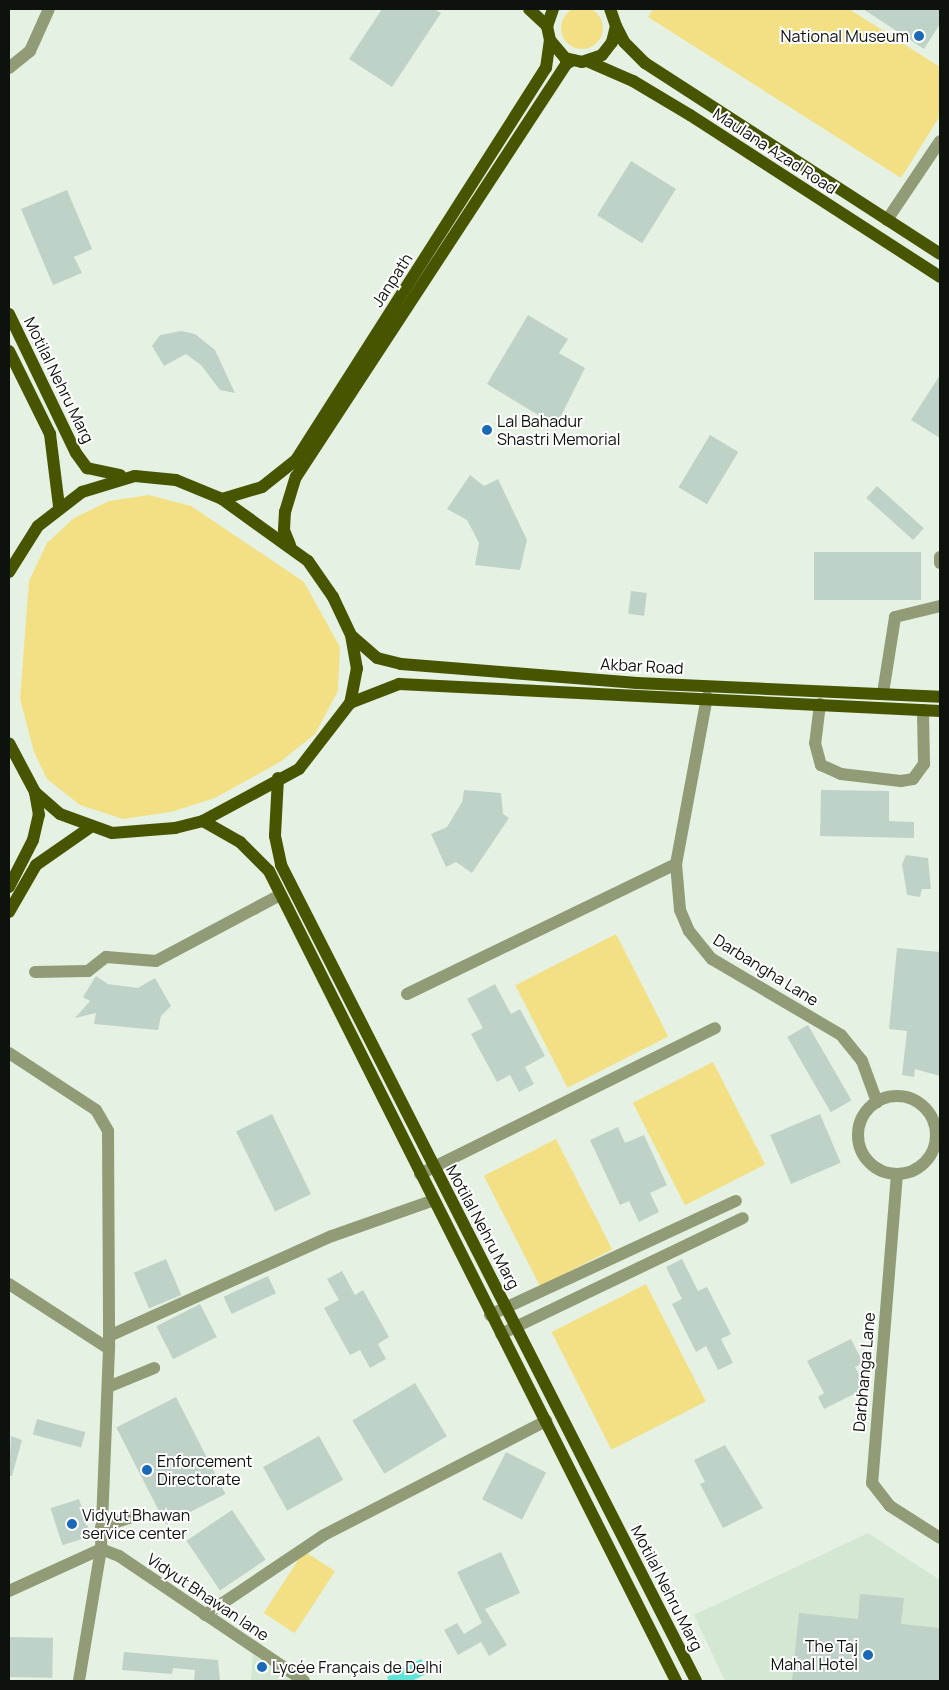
<!DOCTYPE html>
<meta charset="utf-8">
<style>
body{margin:0}
#map{position:relative;width:949px;height:1690px;overflow:hidden;background:#e5f2e3;font-family:Manrope,sans-serif}
div>[style]{position:absolute}
[style*='--x']{left:calc(var(--x)*1px);top:calc(var(--y)*1px);width:calc(var(--w)*1px);rotate:calc(var(--a)*1deg)}
.built>*{inset:0;background:#d4e7d2}
.green>*{inset:0;background:#f3e085;transform-origin:0 0}
.round{border-radius:50%}
.water>*{inset:0;background:#5de4d7}
.building>*{inset:0;background:#bfd2c8;transform-origin:0 0}
.minor>*{height:12px;margin:-6px;padding:0 6px;transform-origin:6px;border-radius:6px;background:#919b76}
.minor>.ring{margin:-6px;padding:0;box-sizing:content-box;background:none;border:12px solid #919b76;border-radius:50%}
.major>*{height:12px;margin:-6px;padding:0 6px;transform-origin:6px;border-radius:6px;background:#475500}
.dots>*{width:14px;height:14px;translate:-50% -50%;box-sizing:border-box;border:2px solid #fff;border-radius:50%}
span{translate:-50% -50%;white-space:nowrap;text-align:center;line-height:1.15;-webkit-text-stroke:4px #fff;paint-order:stroke}
.poi-label{font-size:16px;color:#0e120d}
.right{translate:-100% -50%;text-align:right}
.left{translate:0 -50%;text-align:left}
.street-label{font-size:16px;color:#0e120d}
.frame{position:absolute;inset:0;border:10px solid #0e120d;pointer-events:none}
</style>
<div id="map">
<div class="built">
<div style="clip-path:polygon(868px 1533px,940px 1580px,940px 1681px,725px 1681px,694px 1615px)"></div>
<div style="clip-path:polygon(253px 1653px,294px 1681px,251px 1681px)"></div>
</div>
<div class="green">
<div class="round" style="left:561px;top:7px;width:42px;height:42px"></div>
<div style="clip-path:polygon(653px 9px,849px 9px,940px 67px,940px 116px,901px 178px,648px 17px)"></div>
<div style="clip-path:polygon(149px 495px,191px 506px,304px 582px,340px 647px,338px 691px,315px 734px,280px 762px,215px 798px,171px 812px,123px 819px,80px 805px,47px 779px,34px 752px,20px 699px,29px 581px,47px 543px,74px 518px,109px 501px)"></div>
<div style="left:616px;top:934px;width:115px;height:113px;rotate:63deg"></div>
<div style="left:713px;top:1062px;width:115px;height:90px;rotate:63deg"></div>
<div style="left:556px;top:1139px;width:124px;height:81px;rotate:63deg"></div>
<div style="left:646px;top:1284px;width:132px;height:106px;rotate:63deg"></div>
<div style="left:304px;top:1551px;width:37px;height:74px;rotate:33deg"></div>
</div>
<div class="water">
<div style="clip-path:polygon(421px 1659px,428px 1673px,412px 1681px,389px 1681px,387px 1677px)"></div>
</div>
<div class="building">
<div style="clip-path:polygon(382px 9px,434px 9px,441px 13px,392px 87px,349px 59px)"></div>
<div style="clip-path:polygon(863px 9px,940px 9px,940px 24px,924px 49px)"></div>
<div style="left:631px;top:161px;width:53px;height:64px;rotate:32deg"></div>
<div style="clip-path:polygon(67px 190px,92px 249px,74px 257px,82px 273px,53px 285px,21px 209px)"></div>
<div style="clip-path:polygon(528px 315px,568px 339px,559px 353px,585px 368px,556px 426px,487px 384px)"></div>
<div style="clip-path:polygon(181px 331px,195px 334px,215px 350px,235px 393px,220px 390px,201px 365px,186px 354px,164px 366px,152px 346px,160px 335px)"></div>
<div style="clip-path:polygon(940px 375px,940px 438px,911px 420px)"></div>
<div style="left:710px;top:435px;width:33px;height:61px;rotate:31deg"></div>
<div style="clip-path:polygon(470px 475px,484px 486px,498px 479px,527px 540px,520px 570px,475px 565px,479px 543px,467px 520px,447px 509px)"></div>
<div style="left:877px;top:486px;width:63px;height:16px;rotate:42deg"></div>
<div style="left:814px;top:552px;width:107px;height:48px"></div>
<div style="left:631px;top:591px;width:16px;height:23px;rotate:7deg"></div>
<div style="clip-path:polygon(464px 790px,501px 793px,503px 814px,509px 818px,472px 873px,456px 862px,446px 867px,431px 834px,447px 827px,462px 802px)"></div>
<div style="clip-path:polygon(821px 790px,889px 791px,889px 821px,914px 822px,914px 838px,820px 836px)"></div>
<div style="clip-path:polygon(906px 855px,928px 858px,931px 889px,922px 889px,920px 897px,907px 895px,902px 864px)"></div>
<div style="clip-path:polygon(897px 948px,940px 952px,940px 1076px,915px 1069px,914px 1077px,902px 1075px,907px 1031px,889px 1029px)"></div>
<div style="clip-path:polygon(96px 976px,108px 984px,138px 988px,155px 978px,171px 1006px,161px 1016px,158px 1030px,94px 1024px,96px 1013px,75px 1018px,90px 1001px,83px 997px)"></div>
<div style="clip-path:polygon(495px 984px,511px 1014px,520px 1009px,545px 1056px,525px 1067px,534px 1084px,519px 1092px,510px 1075px,497px 1082px,471px 1034px,483px 1028px,467px 999px)"></div>
<div style="left:808px;top:1025px;width:87px;height:24px;rotate:60deg"></div>
<div style="left:272px;top:1114px;width:89px;height:40px;rotate:64deg"></div>
<div style="left:820px;top:1114px;width:53px;height:54px;rotate:67deg"></div>
<div style="clip-path:polygon(618px 1127px,625px 1143px,644px 1135px,667px 1185px,650px 1193px,659px 1212px,639px 1222px,629px 1201px,620px 1205px,590px 1140px)"></div>
<div style="left:166px;top:1259px;width:39px;height:35px;rotate:67deg"></div>
<div style="clip-path:polygon(682px 1259px,698px 1291px,707px 1287px,731px 1334px,721px 1339px,733px 1363px,718px 1370px,706px 1346px,696px 1352px,672px 1304px,682px 1299px,666px 1267px)"></div>
<div style="clip-path:polygon(342px 1271px,355px 1295px,363px 1290px,389px 1337px,378px 1344px,386px 1359px,370px 1368px,360px 1350px,350px 1355px,324px 1308px,339px 1300px,327px 1279px)"></div>
<div style="left:268px;top:1276px;width:19px;height:49px;rotate:65deg"></div>
<div style="left:200px;top:1304px;width:37px;height:49px;rotate:63deg"></div>
<div style="clip-path:polygon(851px 1339px,863px 1363px,855px 1367px,866px 1388px,824px 1409px,818px 1397px,824px 1393px,807px 1361px)"></div>
<div style="left:415px;top:1383px;width:62px;height:73px;rotate:59deg"></div>
<div style="left:176px;top:1397px;width:109px;height:67px;rotate:63deg"></div>
<div style="left:37px;top:1419px;width:50px;height:16px;rotate:15deg"></div>
<div style="clip-path:polygon(11px 1436px,22px 1440px,12px 1476px,9px 1476px)"></div>
<div style="left:319px;top:1436px;width:50px;height:64px;rotate:61deg"></div>
<div style="clip-path:polygon(725px 1445px,763px 1508px,723px 1528px,700px 1484px,705px 1482px,694px 1460px)"></div>
<div style="left:506px;top:1452px;width:45px;height:53px;rotate:27deg"></div>
<div style="left:79px;top:1499px;width:39px;height:30px;rotate:72deg"></div>
<div style="left:232px;top:1510px;width:60px;height:55px;rotate:56deg"></div>
<div style="clip-path:polygon(501px 1552px,520px 1593px,485px 1609px,507px 1645px,489px 1656px,481px 1642px,458px 1655px,444px 1630px,457px 1623px,464px 1634px,482px 1623px,457px 1572px)"></div>
<div style="clip-path:polygon(860px 1594px,904px 1598px,901px 1624px,940px 1628px,940px 1681px,792px 1681px,799px 1613px,858px 1619px)"></div>
<div style="left:9px;top:1637px;width:44px;height:40px;rotate:1deg"></div>
<div style="clip-path:polygon(124px 1652px,218px 1660px,220px 1681px,194px 1681px,195px 1670px,173px 1668px,172px 1674px,122px 1670px)"></div>
</div>
<div class="minor">
<div style="--x:9;--y:68;--w:27;--a:-39"></div>
<div style="--x:30;--y:51;--w:46;--a:-65.7"></div>
<div style="--x:887;--y:220;--w:95;--a:-56.1"></div>
<div style="--x:940;--y:557;--w:6;--a:90"></div>
<div style="--x:883;--y:693;--w:77;--a:-81"></div>
<div style="--x:895;--y:617;--w:46;--a:-13.7"></div>
<div style="--x:707;--y:697;--w:170;--a:100.5"></div>
<div style="--x:676;--y:864;--w:46;--a:85"></div>
<div style="--x:680;--y:910;--w:23;--a:67"></div>
<div style="--x:689;--y:931;--w:36;--a:51"></div>
<div style="--x:712;--y:959;--w:150;--a:30.5"></div>
<div style="--x:841;--y:1035;--w:33;--a:51"></div>
<div style="--x:862;--y:1061;--w:44;--a:69.9"></div>
<div style="--x:820;--y:704;--w:39;--a:97"></div>
<div style="--x:815;--y:743;--w:23;--a:75"></div>
<div style="--x:821;--y:765;--w:22;--a:24"></div>
<div style="--x:841;--y:774;--w:60;--a:6.7"></div>
<div style="--x:901;--y:781;--w:12;--a:-9"></div>
<div style="--x:913;--y:779;--w:19;--a:-54"></div>
<div style="--x:924;--y:764;--w:54;--a:-91.1"></div>
<div style="--x:35;--y:972;--w:53;--a:-1.1"></div>
<div style="--x:88;--y:971;--w:23;--a:-38"></div>
<div style="--x:106;--y:957;--w:50;--a:4.6"></div>
<div style="--x:156;--y:961;--w:140;--a:-28"></div>
<div style="--x:407;--y:994;--w:299;--a:-25.8"></div>
<div style="--x:9;--y:1053;--w:104;--a:33.2"></div>
<div style="--x:96;--y:1110;--w:24;--a:60"></div>
<div style="--x:108;--y:1131;--w:218;--a:89.7"></div>
<div style="--x:109;--y:1349;--w:200;--a:92.3"></div>
<div style="--x:101;--y:1549;--w:134;--a:99.5"></div>
<div class="ring" style="left:858px;top:1096px;width:66px;height:66px"></div>
<div style="--x:420;--y:1174;--w:329;--a:-26.3"></div>
<div style="--x:897;--y:1174;--w:310;--a:94.6"></div>
<div style="--x:872;--y:1483;--w:29;--a:52"></div>
<div style="--x:890;--y:1506;--w:59;--a:32.6"></div>
<div style="--x:9;--y:1284;--w:119;--a:33"></div>
<div style="--x:490;--y:1315;--w:271;--a:-24.9"></div>
<div style="--x:501;--y:1334;--w:268;--a:-25.6"></div>
<div style="--x:109;--y:1336;--w:244;--a:-24.2"></div>
<div style="--x:332;--y:1236;--w:108;--a:-19.4"></div>
<div style="--x:108;--y:1387;--w:50;--a:-22.4"></div>
<div style="--x:101;--y:1527;--w:39;--a:-18"></div>
<div style="--x:9;--y:1591;--w:101;--a:-24.5"></div>
<div style="--x:101;--y:1549;--w:19;--a:21"></div>
<div style="--x:119;--y:1556;--w:223;--a:34"></div>
<div style="--x:205;--y:1615;--w:143;--a:-33.9"></div>
<div style="--x:324;--y:1535;--w:250;--a:-27.2"></div>
</div>
<div class="major">
<div style="--x:529;--y:9;--w:25;--a:43"></div>
<div style="--x:553;--y:9;--w:18;--a:109"></div>
<div style="--x:547;--y:26;--w:14;--a:78"></div>
<div style="--x:550;--y:40;--w:23;--a:50"></div>
<div style="--x:565;--y:58;--w:17;--a:13"></div>
<div style="--x:582;--y:62;--w:21;--a:-19"></div>
<div style="--x:602;--y:55;--w:16;--a:-52"></div>
<div style="--x:612;--y:42;--w:16;--a:-76"></div>
<div style="--x:616;--y:26;--w:18;--a:-109"></div>
<div style="--x:616;--y:26;--w:18;--a:63"></div>
<div style="--x:624;--y:42;--w:30;--a:45"></div>
<div style="--x:645;--y:63;--w:351;--a:32.9"></div>
<div style="--x:587;--y:61;--w:50;--a:23.5"></div>
<div style="--x:633;--y:81;--w:66;--a:30.8"></div>
<div style="--x:690;--y:115;--w:298;--a:32.9"></div>
<div style="--x:9;--y:314;--w:154;--a:64.3"></div>
<div style="--x:76;--y:453;--w:19;--a:54"></div>
<div style="--x:87;--y:468;--w:34;--a:12"></div>
<div style="--x:9;--y:351;--w:93;--a:63.7"></div>
<div style="--x:50;--y:434;--w:73;--a:82.9"></div>
<div style="--x:222;--y:499;--w:42;--a:-16.7"></div>
<div style="--x:262;--y:487;--w:43;--a:-38.5"></div>
<div style="--x:296;--y:460;--w:465;--a:-57.5"></div>
<div style="--x:546;--y:68;--w:28;--a:-82"></div>
<div style="--x:290;--y:545;--w:16;--a:-112"></div>
<div style="--x:284;--y:530;--w:18;--a:-87"></div>
<div style="--x:285;--y:512;--w:37;--a:-73"></div>
<div style="--x:296;--y:477;--w:493;--a:-56.8"></div>
<div style="--x:566;--y:64;--w:8;--a:-30"></div>
<div style="--x:9;--y:572;--w:54;--a:-57.8"></div>
<div style="--x:38;--y:526;--w:56;--a:-37.7"></div>
<div style="--x:82;--y:492;--w:55;--a:-16.8"></div>
<div style="--x:135;--y:476;--w:41;--a:5.6"></div>
<div style="--x:176;--y:480;--w:50;--a:22.4"></div>
<div style="--x:222;--y:499;--w:106;--a:35.8"></div>
<div style="--x:308;--y:561;--w:44;--a:55.2"></div>
<div style="--x:333;--y:597;--w:42;--a:64.7"></div>
<div style="--x:351;--y:635;--w:34;--a:80"></div>
<div style="--x:357;--y:668;--w:36;--a:101"></div>
<div style="--x:350;--y:703;--w:83;--a:127.7"></div>
<div style="--x:299;--y:769;--w:109;--a:151.6"></div>
<div style="--x:203;--y:821;--w:29;--a:166"></div>
<div style="--x:175;--y:828;--w:63;--a:175.5"></div>
<div style="--x:112;--y:833;--w:55;--a:-159.9"></div>
<div style="--x:60;--y:814;--w:33;--a:-139"></div>
<div style="--x:35;--y:792;--w:55;--a:-118"></div>
<div style="--x:353;--y:637;--w:32;--a:41"></div>
<div style="--x:377;--y:658;--w:25;--a:14"></div>
<div style="--x:401;--y:664;--w:237;--a:4.6"></div>
<div style="--x:637;--y:683;--w:303;--a:2.6"></div>
<div style="--x:350;--y:703;--w:53;--a:-21.2"></div>
<div style="--x:399;--y:684;--w:542;--a:2.86"></div>
<div style="--x:278;--y:778;--w:58;--a:93"></div>
<div style="--x:275;--y:836;--w:30;--a:78"></div>
<div style="--x:281;--y:865;--w:915;--a:63.04"></div>
<div style="--x:203;--y:821;--w:43;--a:29.6"></div>
<div style="--x:240;--y:842;--w:41;--a:45"></div>
<div style="--x:269;--y:871;--w:907;--a:63.32"></div>
<div style="--x:9;--y:887;--w:53;--a:-62.9"></div>
<div style="--x:33;--y:840;--w:26;--a:-77"></div>
<div style="--x:39;--y:815;--w:23;--a:-100"></div>
<div style="--x:9;--y:912;--w:54;--a:-60.1"></div>
<div style="--x:36;--y:865;--w:65;--a:-34.9"></div>
</div>
<div class="dots">
<div style="left:919px;top:36px;background:#1969b7"></div>
<div style="left:487px;top:430px;background:#1969b7"></div>
<div style="left:147px;top:1470px;background:#1969b7"></div>
<div style="left:72px;top:1524px;background:#1969b7"></div>
<div style="left:868px;top:1655px;background:#1969b7"></div>
<div style="left:262px;top:1667px;background:#1969b7"></div>
</div>
<div class="poi-label">
<span class="right" style="left:909px;top:36px">National Museum</span>
<span class="left" style="left:497px;top:430px">Lal Bahadur<br>Shastri Memorial</span>
<span class="left" style="left:157px;top:1470px">Enforcement<br>Directorate</span>
<span class="left" style="left:82px;top:1524px">Vidyut Bhawan<br>service center</span>
<span class="right" style="left:858px;top:1655px">The Taj<br>Mahal Hotel</span>
<span class="left" style="left:272px;top:1667px">Lycée Français de Delhi</span>
</div>
<div class="street-label">
<span style="left:775px;top:151px;rotate:33deg">Maulana Azad Road</span>
<span style="left:392px;top:280px;rotate:-57deg">Janpath</span>
<span style="left:59px;top:380px;rotate:64deg">Motilal Nehru Marg</span>
<span style="left:642px;top:666px;rotate:3deg">Akbar Road</span>
<span style="left:766px;top:970px;rotate:32deg">Darbangha Lane</span>
<span style="left:483px;top:1227px;rotate:62deg">Motilal Nehru Marg</span>
<span style="left:864px;top:1372px;rotate:-85deg">Darbhanga Lane</span>
<span style="left:667px;top:1588px;rotate:63deg">Motilal Nehru Marg</span>
<span style="left:208px;top:1597px;rotate:34deg">Vidyut Bhawan lane</span>
</div>
<div class="frame"></div>
</div>
